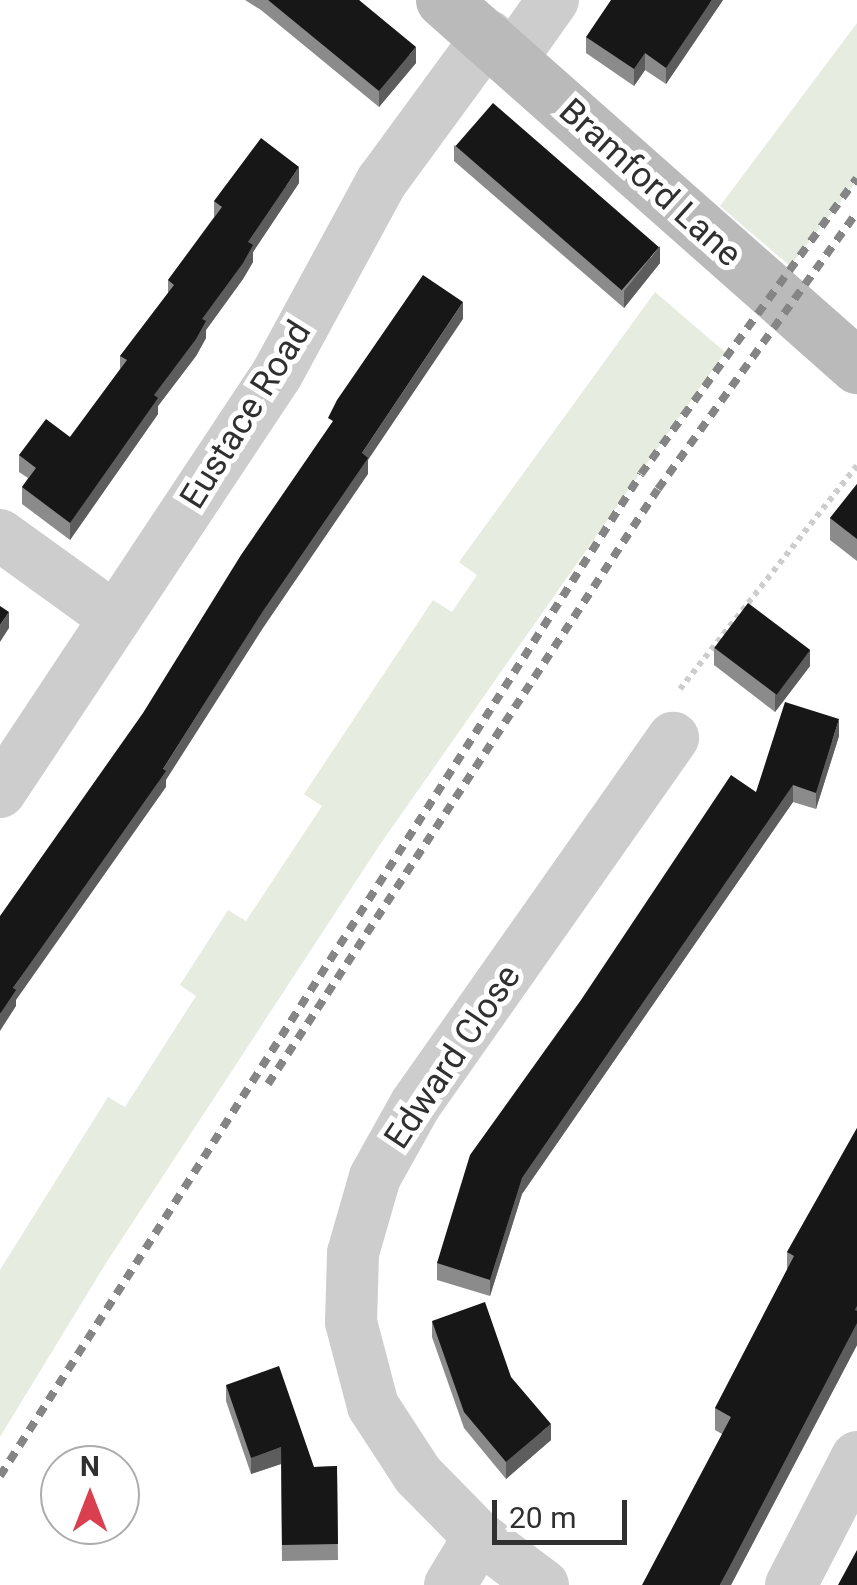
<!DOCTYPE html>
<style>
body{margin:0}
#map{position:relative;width:857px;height:1585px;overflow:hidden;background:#fff;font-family:Roboto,sans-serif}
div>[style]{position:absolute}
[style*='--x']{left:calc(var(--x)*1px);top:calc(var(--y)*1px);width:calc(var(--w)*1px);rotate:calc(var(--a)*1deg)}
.green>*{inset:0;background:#e6ecdf}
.path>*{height:6px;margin-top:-3px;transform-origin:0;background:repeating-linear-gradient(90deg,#cdcdcd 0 5px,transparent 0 10px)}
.street>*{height:52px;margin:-26px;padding:0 26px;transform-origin:26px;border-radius:26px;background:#cdcdcd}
.secondary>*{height:55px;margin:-27.5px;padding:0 27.5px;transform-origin:27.5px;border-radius:27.5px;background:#bababa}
.rail>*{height:8px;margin-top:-4px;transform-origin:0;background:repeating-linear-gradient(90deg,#858585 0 10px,transparent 0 18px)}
.wall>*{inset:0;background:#8b8b8b}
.shaded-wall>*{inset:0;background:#5d5d5d}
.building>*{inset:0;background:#171717;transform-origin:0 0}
span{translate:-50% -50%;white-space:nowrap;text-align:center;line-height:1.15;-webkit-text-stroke:10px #fff;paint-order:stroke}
.street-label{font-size:35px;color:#303030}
.north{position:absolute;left:40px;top:1445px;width:100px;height:100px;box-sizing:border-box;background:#fff;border:2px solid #acacac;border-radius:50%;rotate:0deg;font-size:28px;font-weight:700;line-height:40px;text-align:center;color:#303030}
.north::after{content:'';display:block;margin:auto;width:35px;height:45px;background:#da3f50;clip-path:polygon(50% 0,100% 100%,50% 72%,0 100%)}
.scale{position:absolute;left:492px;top:1500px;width:135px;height:45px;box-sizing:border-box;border:5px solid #303030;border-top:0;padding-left:12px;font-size:30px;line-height:35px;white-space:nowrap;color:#303030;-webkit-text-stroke:8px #fff;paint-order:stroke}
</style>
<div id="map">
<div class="green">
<div style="clip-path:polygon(857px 23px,857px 181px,790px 266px,720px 206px)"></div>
<div style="clip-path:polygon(655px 292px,725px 352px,379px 846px,106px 1263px,0 1437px,0 1270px,108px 1097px,125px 1107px,196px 996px,180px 985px,228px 910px,246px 921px,322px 806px,304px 794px,433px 600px,452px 612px,477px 575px,459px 562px)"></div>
</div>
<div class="path">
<div style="--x:680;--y:689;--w:285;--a:-51.6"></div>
</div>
<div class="street">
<div style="--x:512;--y:58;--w:71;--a:-54.7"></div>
<div style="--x:0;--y:535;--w:142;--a:35.8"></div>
<div style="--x:0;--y:792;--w:501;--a:-56.47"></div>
<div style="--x:277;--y:374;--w:220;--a:-61.5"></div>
<div style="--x:382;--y:181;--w:180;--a:-53.8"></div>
<div style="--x:450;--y:1585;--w:56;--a:-58.9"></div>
<div style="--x:543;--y:1585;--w:80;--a:-143.1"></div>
<div style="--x:479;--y:1537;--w:87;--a:-134.5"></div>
<div style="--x:418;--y:1475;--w:82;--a:-123.1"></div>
<div style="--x:373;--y:1406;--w:87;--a:-104.7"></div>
<div style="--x:351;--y:1322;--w:69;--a:-88.3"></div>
<div style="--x:353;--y:1253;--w:79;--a:-73.9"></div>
<div style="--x:375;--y:1177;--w:82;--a:-60.9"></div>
<div style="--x:415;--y:1105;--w:449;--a:-54.9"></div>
<div style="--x:791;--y:1585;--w:144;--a:-62.7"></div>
</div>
<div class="secondary">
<div style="--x:443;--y:0;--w:553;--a:41.48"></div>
</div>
<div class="rail">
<div style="--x:268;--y:1084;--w:711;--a:-56.76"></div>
<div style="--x:658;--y:489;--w:341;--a:-54.3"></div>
<div style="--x:0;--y:1476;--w:1189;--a:-57.39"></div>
<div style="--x:641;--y:474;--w:366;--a:-53.9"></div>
</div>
<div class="wall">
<div style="clip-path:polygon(245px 0,359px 0,416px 63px,379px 107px,261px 10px)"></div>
<div style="clip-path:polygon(723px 0,666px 84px,645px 70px,634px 86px,586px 53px,586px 37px)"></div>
<div style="clip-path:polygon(454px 145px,660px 263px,624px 308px,454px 161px)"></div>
<div style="clip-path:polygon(299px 183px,253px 252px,253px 262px,243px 279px,206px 330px,206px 338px,196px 356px,158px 406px,158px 414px,70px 540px,22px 504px,22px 487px,28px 478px,19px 472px,19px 455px,70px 437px,120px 369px,120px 356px,168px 293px,168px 280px,214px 217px,214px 201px)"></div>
<div style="clip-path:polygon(857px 484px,857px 561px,830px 540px,830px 518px)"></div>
<div style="clip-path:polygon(714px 648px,810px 666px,775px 712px,714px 665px)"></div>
<div style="clip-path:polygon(839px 736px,816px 809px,793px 802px,522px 1194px,490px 1296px,437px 1280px,437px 1263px,756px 792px)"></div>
<div style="clip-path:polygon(857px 1128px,857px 1345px,731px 1585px,722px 1434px,715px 1430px,715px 1408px,787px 1270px,787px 1252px)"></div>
<div style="clip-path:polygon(432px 1321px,551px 1440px,506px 1479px,464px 1428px,432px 1337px)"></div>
<div style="clip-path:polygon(226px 1385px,314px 1467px,337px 1466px,338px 1560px,282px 1561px,281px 1464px,251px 1474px,226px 1401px)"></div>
</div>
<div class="shaded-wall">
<div style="clip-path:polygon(712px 0,723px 0,666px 84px,666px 68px)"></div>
<div style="clip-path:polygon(416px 47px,416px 63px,379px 107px,379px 91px)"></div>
<div style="clip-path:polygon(645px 53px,645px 70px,634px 86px,634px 69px)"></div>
<div style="clip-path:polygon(299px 167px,299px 183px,253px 252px,253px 262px,243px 279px,206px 330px,206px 338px,196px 356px,158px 406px,158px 414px,70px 540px,70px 523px,154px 395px,248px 242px)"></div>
<div style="clip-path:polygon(660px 246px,660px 263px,624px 308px,624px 291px)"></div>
<div style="clip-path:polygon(463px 302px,463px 319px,368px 460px,368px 474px,263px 628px,166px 780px,166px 787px,16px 1000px,16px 1006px,0 1031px,0 1014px,13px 988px,163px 769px,362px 453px)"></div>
<div style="clip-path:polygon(9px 612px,9px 628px,0 642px,0 625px)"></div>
<div style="clip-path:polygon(810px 650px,810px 666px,775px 712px,775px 695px)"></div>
<div style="clip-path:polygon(839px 719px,839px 736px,816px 809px,816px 793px)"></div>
<div style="clip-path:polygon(793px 785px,793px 802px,522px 1194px,490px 1296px,490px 1280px,522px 1178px)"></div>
<div style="clip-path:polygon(857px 1306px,857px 1345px,731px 1585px,720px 1585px)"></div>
<div style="clip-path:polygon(551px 1424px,551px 1440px,506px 1479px,506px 1462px)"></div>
<div style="clip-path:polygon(281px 1447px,281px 1464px,251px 1474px,251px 1458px)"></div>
</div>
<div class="building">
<div style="clip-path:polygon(268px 0,359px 0,416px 47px,379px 91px)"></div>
<div style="clip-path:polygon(611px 0,712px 0,666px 68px,645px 53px,634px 69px,586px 37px)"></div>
<div style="left:493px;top:103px;width:220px;height:57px;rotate:41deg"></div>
<div style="clip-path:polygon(261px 138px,299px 167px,248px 242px,253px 245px,243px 263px,202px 319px,206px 321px,196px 339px,154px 395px,158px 398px,70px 523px,22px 487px,36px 468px,19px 455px,46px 419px,70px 437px,127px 360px,120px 356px,174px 285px,168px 280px,222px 207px,214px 201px)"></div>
<div style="clip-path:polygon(423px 275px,463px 302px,362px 453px,368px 458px,263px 611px,163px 769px,166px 771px,13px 988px,16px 990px,0 1014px,0 916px,143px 713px,241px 555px,333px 421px,328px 418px,337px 400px)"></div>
<div style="clip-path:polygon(857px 484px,857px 539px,830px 518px)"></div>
<div style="left:748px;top:603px;width:78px;height:56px;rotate:37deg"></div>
<div style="clip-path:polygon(0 606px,9px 612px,0 625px)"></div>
<div style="clip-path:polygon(785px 702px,839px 719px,816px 793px,793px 785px,522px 1178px,490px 1280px,437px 1263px,470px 1155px,581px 1000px,731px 775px,756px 792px)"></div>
<div style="clip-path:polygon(857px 1128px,857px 1306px,855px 1310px,857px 1311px,857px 1323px,720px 1585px,642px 1585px,731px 1417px,715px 1408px,794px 1256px,787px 1252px)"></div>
<div style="clip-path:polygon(485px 1302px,511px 1377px,551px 1424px,506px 1462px,464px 1412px,432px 1321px)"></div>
<div style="clip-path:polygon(279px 1366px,314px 1467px,337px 1466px,338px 1544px,282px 1545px,281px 1447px,251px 1458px,226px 1385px)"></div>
<div style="clip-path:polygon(857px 1550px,857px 1585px,838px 1585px)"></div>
</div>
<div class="street-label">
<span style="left:650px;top:183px;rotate:42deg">Bramford Lane</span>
<span style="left:246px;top:415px;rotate:-58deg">Eustace Road</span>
<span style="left:453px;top:1057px;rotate:-56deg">Edward Close</span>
</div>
<div class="north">N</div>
<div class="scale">20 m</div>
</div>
